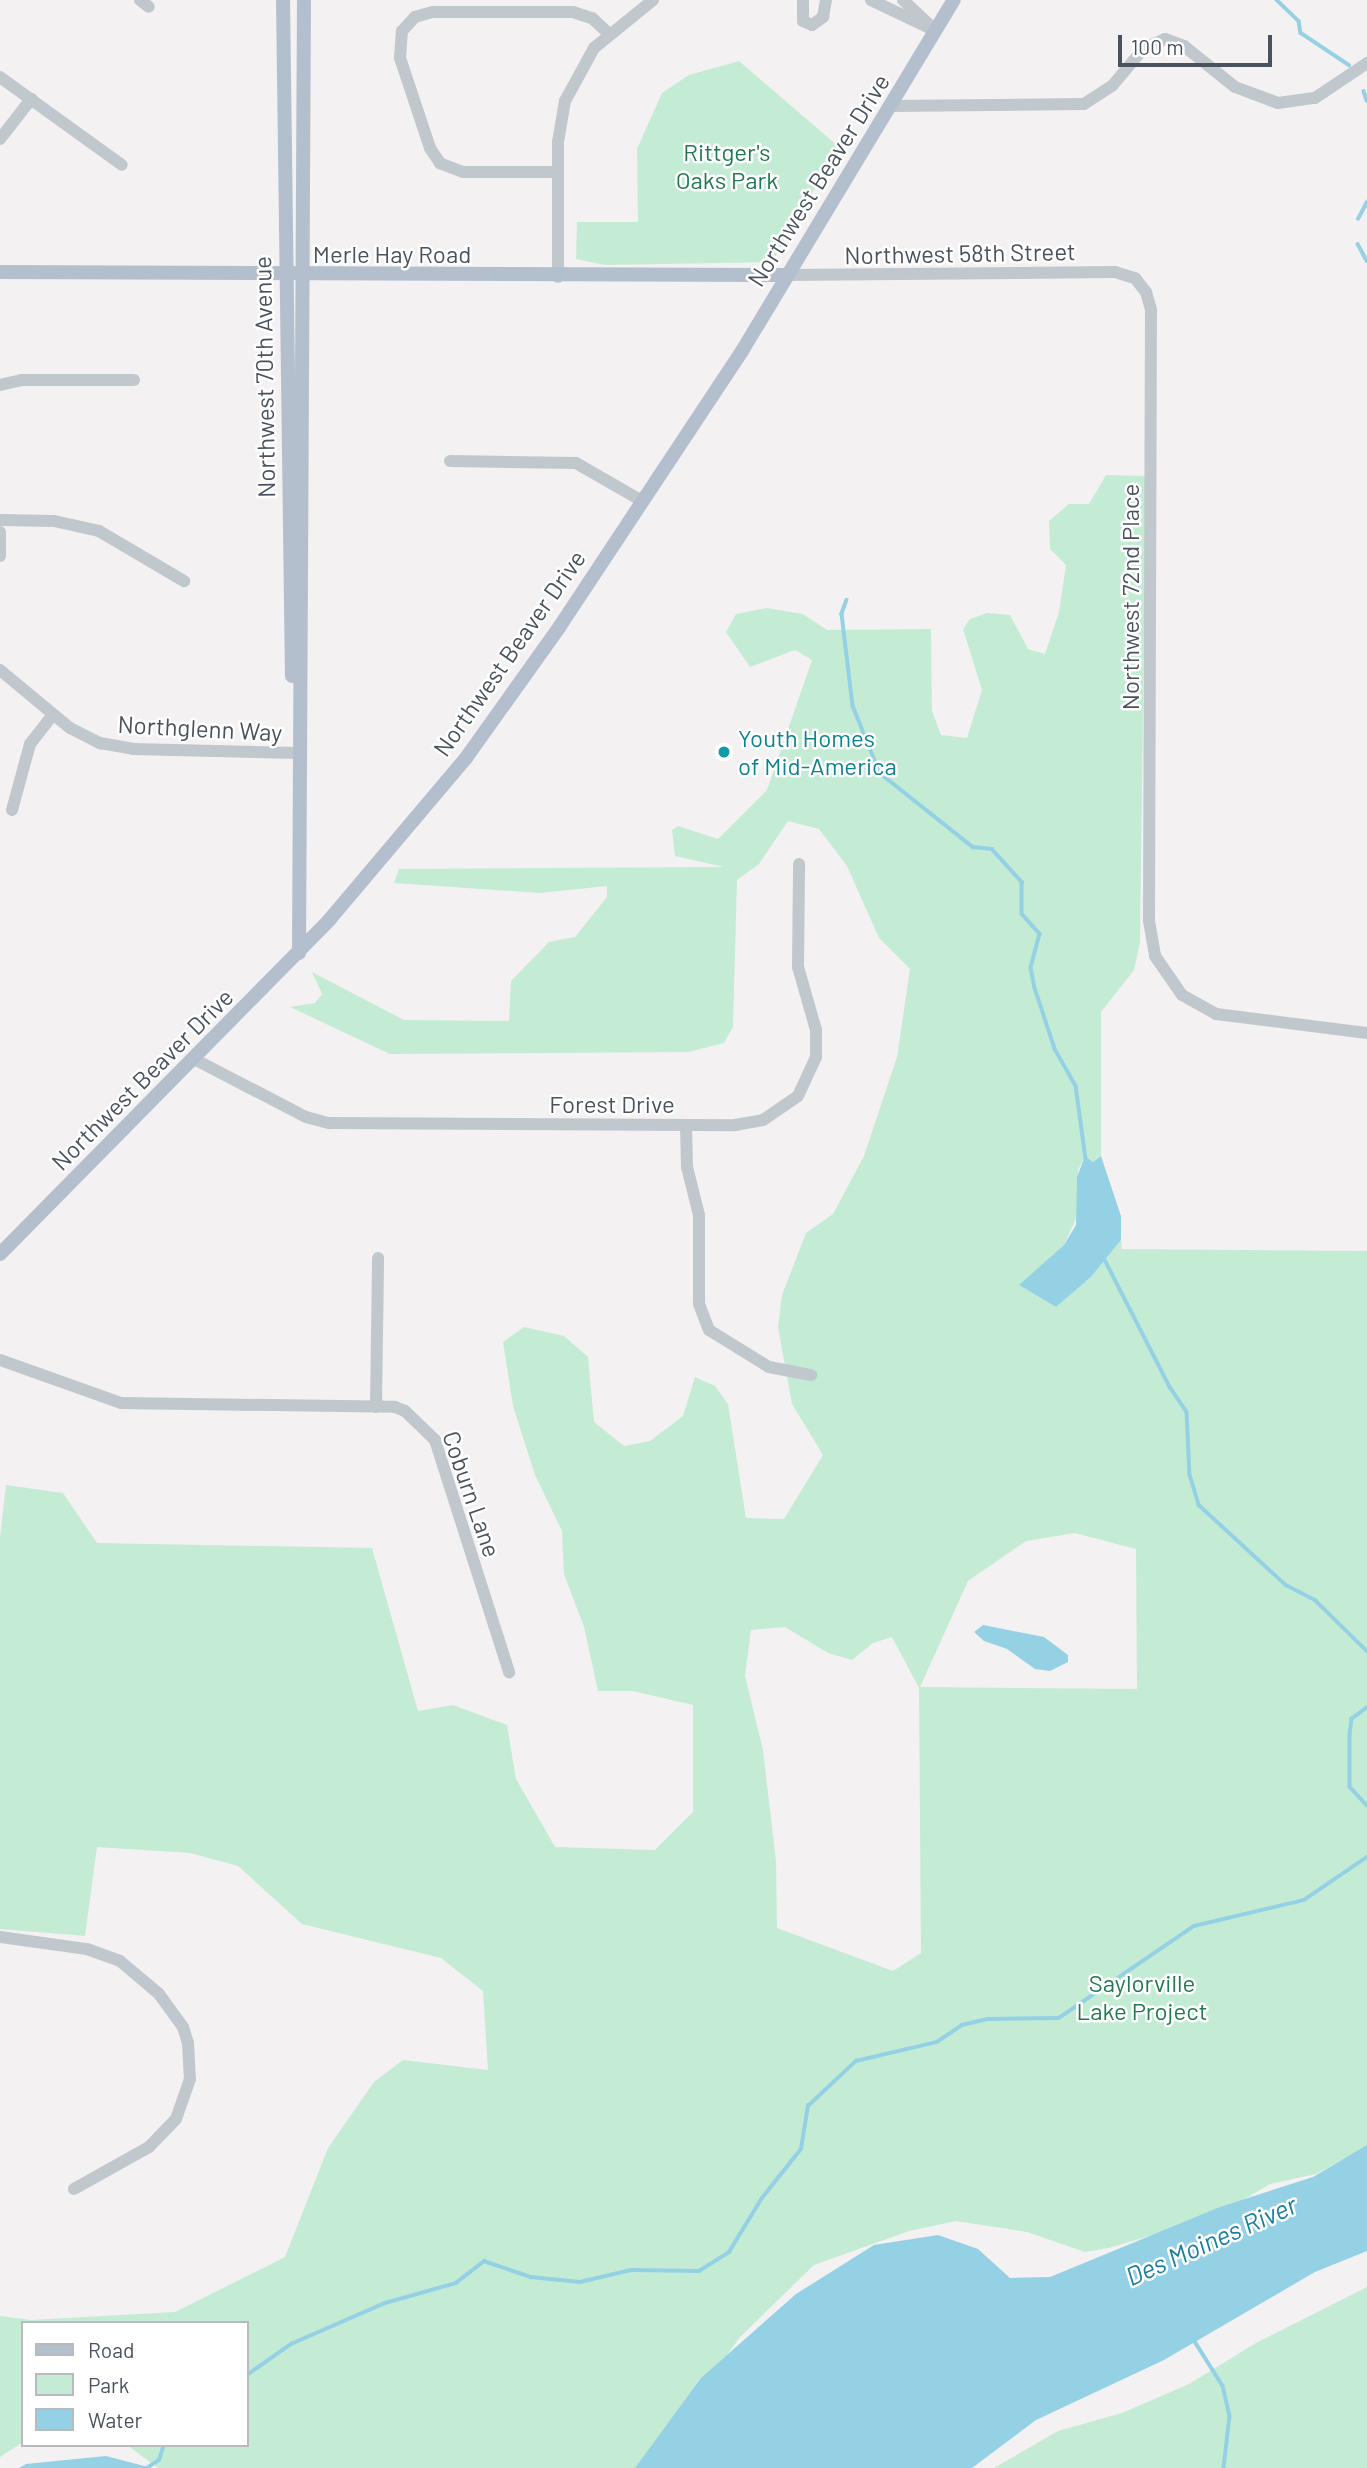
<!DOCTYPE html>
<style>
body{margin:0}
#map{position:relative;width:1367px;height:2468px;overflow:hidden;background:#f3f1f1;font-family:Barlow,sans-serif}
div>[style]{position:absolute}
[style*='--x']{left:calc(var(--x)*1px);top:calc(var(--y)*1px);width:calc(var(--w)*1px);rotate:calc(var(--a)*1deg)}
.green>*{inset:0;background:#c4ecd5}
.water>*{inset:0;background:#95d1e5}
.stream>*{height:3.5px;margin:-1.75px;padding:0 1.75px;transform-origin:1.75px;border-radius:1.75px;background:#95d1e5}
.minor>*{height:12px;margin:-6px;padding:0 6px;transform-origin:6px;border-radius:6px;background:#c0c8ce}
.major>*{height:14px;margin:-7px;padding:0 7px;transform-origin:7px;border-radius:7px;background:#b3bfcd}
.dots>*{width:19px;height:19px;translate:-50% -50%;box-sizing:border-box;border:4px solid #fff;border-radius:50%}
span{translate:-50% -50%;white-space:nowrap;text-align:center;line-height:1.15;-webkit-text-stroke:5px #fff;paint-order:stroke}
.park-label{font-size:24px;color:#207951}
.street-label{font-size:24px;color:#4a535d}
.culture-label{font-size:24px;color:#0d838f}
.left{translate:0 -50%;text-align:left}
.water-label{font-size:26px;color:#197fa1;font-style:italic}
.legend{position:absolute;left:21px;top:2321px;width:228px;height:126px;box-sizing:border-box;background:#fff;border:2px solid #b7babe;margin:0;padding:9px 12px;list-style:none;font-size:21px;color:#4a535d}
.legend li{display:flex;align-items:center;gap:14px;height:35px}
.legend b{width:35px;border:2px solid #b7babe}
.scale{position:absolute;left:1118px;top:35px;width:154px;height:32px;box-sizing:border-box;border:4px solid #4a535d;border-top:0;padding-left:9px;font-size:21px;line-height:24px;white-space:nowrap;color:#4a535d;-webkit-text-stroke:5px #fff;paint-order:stroke}
</style>
<div id="map">
<div class="green">
<div style="clip-path:polygon(739px 61px,839px 147px,772px 262px,605px 265px,576px 259px,577px 222px,638px 222px,637px 149px,662px 93px,689px 75px)"></div>
<div style="clip-path:polygon(evenodd,1106px 475px,1146px 476px,1140px 942px,1134px 970px,1101px 1012px,1101px 1156px,1093px 1162px,1085px 1156px,1078px 1170px,1080px 1210px,1064px 1245px,1020px 1285px,1056px 1307px,1091px 1277px,1121px 1240px,1122px 1249px,1367px 1251px,1367px 2146px,1316px 2174px,1270px 2184px,1216px 2216px,1109px 2248px,1085px 2252px,1027px 2232px,956px 2221px,909px 2231px,814px 2265px,740px 2337px,646px 2468px,158px 2468px,127px 2445px,247px 2445px,247px 2323px,23px 2323px,23px 2442px,0 2457px,0 2316px,31px 2320px,175px 2312px,285px 2257px,328px 2148px,374px 2082px,403px 2060px,488px 2070px,483px 1991px,441px 1958px,302px 1924px,238px 1866px,190px 1853px,97px 1847px,85px 1936px,0 1929px,0 1537px,6px 1485px,63px 1493px,97px 1543px,372px 1548px,418px 1711px,453px 1705px,507px 1725px,516px 1779px,555px 1847px,655px 1850px,693px 1812px,693px 1705px,633px 1691px,598px 1691px,584px 1627px,564px 1574px,562px 1531px,535px 1475px,513px 1406px,503px 1342px,524px 1327px,564px 1336px,588px 1357px,594px 1422px,624px 1446px,650px 1441px,683px 1416px,695px 1377px,715px 1386px,728px 1404px,746px 1518px,784px 1519px,823px 1455px,792px 1404px,778px 1327px,782px 1295px,806px 1233px,833px 1214px,864px 1156px,897px 1057px,910px 969px,879px 938px,847px 866px,819px 829px,788px 821px,759px 864px,737px 880px,733px 1027px,724px 1043px,688px 1052px,390px 1054px,290px 1007px,315px 1003px,322px 994px,312px 972px,404px 1020px,509px 1021px,511px 981px,549px 942px,575px 937px,607px 897px,607px 886px,540px 893px,394px 883px,399px 869px,724px 867px,675px 856px,672px 830px,678px 826px,718px 839px,767px 790px,812px 660px,795px 650px,750px 667px,726px 632px,736px 614px,767px 608px,803px 614px,827px 630px,931px 629px,932px 711px,941px 735px,967px 738px,982px 690px,963px 629px,970px 619px,987px 613px,1010px 615px,1028px 649px,1045px 654px,1059px 612px,1066px 565px,1050px 549px,1049px 521px,1069px 504px,1089px 504px,1106px 475px,1075px 1533px,1136px 1549px,1137px 1689px,920px 1687px,968px 1581px,1026px 1541px,1075px 1533px,1106px 475px,785px 1627px,828px 1653px,852px 1660px,873px 1643px,892px 1637px,919px 1688px,921px 1953px,893px 1971px,777px 1928px,776px 1861px,763px 1750px,745px 1676px,751px 1630px,785px 1627px)"></div>
<div style="clip-path:polygon(1367px 2287px,1367px 2468px,994px 2468px,1058px 2431px,1122px 2413px,1189px 2384px,1256px 2343px)"></div>
</div>
<div class="water">
<div style="clip-path:polygon(1085px 1156px,1093px 1162px,1101px 1156px,1121px 1216px,1121px 1240px,1091px 1277px,1056px 1307px,1019px 1285px,1064px 1245px,1076px 1225px,1077px 1177px)"></div>
<div style="clip-path:polygon(983px 1625px,1044px 1637px,1068px 1655px,1068px 1662px,1050px 1671px,1035px 1669px,1007px 1649px,984px 1641px,974px 1632px)"></div>
<div style="clip-path:polygon(1367px 2145px,1367px 2251px,1315px 2272px,1164px 2360px,1036px 2420px,972px 2468px,635px 2468px,701px 2378px,796px 2294px,874px 2245px,938px 2235px,978px 2249px,1010px 2278px,1050px 2277px,1220px 2207px,1313px 2177px)"></div>
<div style="clip-path:polygon(106px 2456px,152px 2468px,19px 2468px,26px 2464px)"></div>
</div>
<div class="stream">
<div style="--x:1277;--y:0;--w:30;--a:44"></div>
<div style="--x:1299;--y:21;--w:12;--a:81"></div>
<div style="--x:1301;--y:33;--w:58;--a:33.7"></div>
<div style="--x:1364;--y:91;--w:10;--a:73"></div>
<div style="--x:1358;--y:219;--w:19;--a:-62"></div>
<div style="--x:1358;--y:244;--w:19;--a:62"></div>
<div style="--x:847;--y:600;--w:15;--a:110"></div>
<div style="--x:842;--y:614;--w:93;--a:83.2"></div>
<div style="--x:853;--y:706;--w:72;--a:68.1"></div>
<div style="--x:880;--y:773;--w:119;--a:38.5"></div>
<div style="--x:973;--y:847;--w:19;--a:6"></div>
<div style="--x:992;--y:849;--w:45;--a:47.7"></div>
<div style="--x:1022;--y:882;--w:32;--a:90"></div>
<div style="--x:1022;--y:914;--w:27;--a:48"></div>
<div style="--x:1040;--y:934;--w:35;--a:105"></div>
<div style="--x:1031;--y:968;--w:20;--a:79"></div>
<div style="--x:1035;--y:988;--w:64;--a:71.8"></div>
<div style="--x:1055;--y:1049;--w:43;--a:60.4"></div>
<div style="--x:1076;--y:1086;--w:74;--a:82.2"></div>
<div style="--x:1104;--y:1258;--w:145;--a:62.9"></div>
<div style="--x:1170;--y:1387;--w:30;--a:56"></div>
<div style="--x:1187;--y:1412;--w:63;--a:87.3"></div>
<div style="--x:1190;--y:1475;--w:31;--a:73"></div>
<div style="--x:1199;--y:1505;--w:118;--a:42.6"></div>
<div style="--x:1286;--y:1585;--w:33;--a:27"></div>
<div style="--x:1315;--y:1600;--w:73;--a:44.4"></div>
<div style="--x:1367;--y:1708;--w:19;--a:144"></div>
<div style="--x:1352;--y:1719;--w:16;--a:97"></div>
<div style="--x:1350;--y:1735;--w:52;--a:90"></div>
<div style="--x:1350;--y:1787;--w:25;--a:47"></div>
<div style="--x:1194;--y:2340;--w:54;--a:57.8"></div>
<div style="--x:1223;--y:2386;--w:31;--a:77"></div>
<div style="--x:1230;--y:2416;--w:52;--a:96.6"></div>
<div style="--x:247;--y:2375;--w:54;--a:-35.2"></div>
<div style="--x:291;--y:2344;--w:103;--a:-23.6"></div>
<div style="--x:385;--y:2303;--w:74;--a:-15.7"></div>
<div style="--x:456;--y:2283;--w:36;--a:-38"></div>
<div style="--x:484;--y:2261;--w:50;--a:18.8"></div>
<div style="--x:531;--y:2277;--w:49;--a:5.8"></div>
<div style="--x:580;--y:2282;--w:52;--a:-13.2"></div>
<div style="--x:631;--y:2270;--w:68;--a:0.8"></div>
<div style="--x:699;--y:2271;--w:36;--a:-32"></div>
<div style="--x:729;--y:2252;--w:63;--a:-58.6"></div>
<div style="--x:762;--y:2198;--w:63;--a:-51.5"></div>
<div style="--x:801;--y:2149;--w:44;--a:-80.8"></div>
<div style="--x:808;--y:2106;--w:66;--a:-43.2"></div>
<div style="--x:856;--y:2061;--w:83;--a:-13.2"></div>
<div style="--x:937;--y:2042;--w:30;--a:-34"></div>
<div style="--x:962;--y:2025;--w:27;--a:-13"></div>
<div style="--x:988;--y:2019;--w:71;--a:-0.8"></div>
<div style="--x:1059;--y:2018;--w:163;--a:-34.3"></div>
<div style="--x:1194;--y:1926;--w:113;--a:-13.3"></div>
<div style="--x:1304;--y:1900;--w:76;--a:-34.3"></div>
<div style="--x:147;--y:2468;--w:14;--a:-34"></div>
<div style="--x:159;--y:2460;--w:16;--a:-72"></div>
</div>
<div class="minor">
<div style="--x:140;--y:0;--w:11;--a:38"></div>
<div style="--x:803;--y:0;--w:21;--a:90"></div>
<div style="--x:803;--y:21;--w:10;--a:24"></div>
<div style="--x:812;--y:25;--w:14;--a:-36"></div>
<div style="--x:823;--y:17;--w:17;--a:-80"></div>
<div style="--x:871;--y:0;--w:72;--a:25.5"></div>
<div style="--x:903;--y:0;--w:44;--a:43.2"></div>
<div style="--x:0;--y:77;--w:150;--a:35.8"></div>
<div style="--x:891;--y:106;--w:193;--a:-0.6"></div>
<div style="--x:1084;--y:104;--w:33;--a:-33"></div>
<div style="--x:1112;--y:86;--w:50;--a:-49.9"></div>
<div style="--x:1144;--y:48;--w:23;--a:-23"></div>
<div style="--x:1165;--y:39;--w:20;--a:20"></div>
<div style="--x:1184;--y:46;--w:65;--a:38.8"></div>
<div style="--x:1235;--y:87;--w:46;--a:20.4"></div>
<div style="--x:1278;--y:103;--w:37;--a:-8"></div>
<div style="--x:1315;--y:98;--w:63;--a:-33.9"></div>
<div style="--x:0;--y:139;--w:51;--a:-52.2"></div>
<div style="--x:558;--y:172;--w:95;--a:180"></div>
<div style="--x:463;--y:172;--w:25;--a:-159"></div>
<div style="--x:440;--y:163;--w:18;--a:-124"></div>
<div style="--x:430;--y:148;--w:95;--a:-108.4"></div>
<div style="--x:400;--y:58;--w:27;--a:-86"></div>
<div style="--x:402;--y:31;--w:19;--a:-47"></div>
<div style="--x:415;--y:17;--w:19;--a:-16"></div>
<div style="--x:433;--y:12;--w:140;--a:0"></div>
<div style="--x:573;--y:12;--w:20;--a:18"></div>
<div style="--x:592;--y:18;--w:22;--a:43"></div>
<div style="--x:785;--y:275;--w:330;--a:-0.5"></div>
<div style="--x:1115;--y:272;--w:21;--a:17"></div>
<div style="--x:1135;--y:278;--w:18;--a:52"></div>
<div style="--x:1146;--y:292;--w:19;--a:74"></div>
<div style="--x:1151;--y:310;--w:611;--a:90.19"></div>
<div style="--x:1149;--y:921;--w:36;--a:80"></div>
<div style="--x:1155;--y:956;--w:47;--a:55.3"></div>
<div style="--x:1182;--y:995;--w:39;--a:29"></div>
<div style="--x:1216;--y:1014;--w:152;--a:7.2"></div>
<div style="--x:558;--y:277;--w:135;--a:-90"></div>
<div style="--x:558;--y:142;--w:42;--a:-80.3"></div>
<div style="--x:565;--y:101;--w:60;--a:-61.3"></div>
<div style="--x:594;--y:48;--w:76;--a:-39.1"></div>
<div style="--x:0;--y:385;--w:22;--a:-13"></div>
<div style="--x:21;--y:380;--w:113;--a:0"></div>
<div style="--x:450;--y:461;--w:126;--a:0.9"></div>
<div style="--x:576;--y:463;--w:76;--a:29.9"></div>
<div style="--x:0;--y:520;--w:54;--a:1.1"></div>
<div style="--x:54;--y:521;--w:46;--a:12.5"></div>
<div style="--x:99;--y:531;--w:99;--a:30.5"></div>
<div style="--x:0;--y:532;--w:24;--a:90"></div>
<div style="--x:0;--y:670;--w:91;--a:39.6"></div>
<div style="--x:70;--y:728;--w:34;--a:27"></div>
<div style="--x:100;--y:743;--w:34;--a:10"></div>
<div style="--x:133;--y:749;--w:165;--a:1.4"></div>
<div style="--x:12;--y:810;--w:68;--a:-74.7"></div>
<div style="--x:30;--y:744;--w:37;--a:-52"></div>
<div style="--x:194;--y:1059;--w:126;--a:27.4"></div>
<div style="--x:306;--y:1117;--w:24;--a:15"></div>
<div style="--x:329;--y:1123;--w:406;--a:0.3"></div>
<div style="--x:735;--y:1125;--w:28;--a:-10"></div>
<div style="--x:763;--y:1120;--w:42;--a:-34.4"></div>
<div style="--x:798;--y:1096;--w:43;--a:-65.2"></div>
<div style="--x:816;--y:1057;--w:27;--a:-90"></div>
<div style="--x:816;--y:1030;--w:66;--a:-105.9"></div>
<div style="--x:798;--y:967;--w:103;--a:-89.4"></div>
<div style="--x:686;--y:1125;--w:42;--a:88.6"></div>
<div style="--x:687;--y:1167;--w:49;--a:76"></div>
<div style="--x:699;--y:1215;--w:89;--a:90"></div>
<div style="--x:699;--y:1304;--w:28;--a:69"></div>
<div style="--x:709;--y:1330;--w:70;--a:31.7"></div>
<div style="--x:769;--y:1367;--w:43;--a:10.8"></div>
<div style="--x:0;--y:1360;--w:128;--a:19.6"></div>
<div style="--x:121;--y:1403;--w:274;--a:0.8"></div>
<div style="--x:395;--y:1407;--w:11;--a:22"></div>
<div style="--x:405;--y:1411;--w:42;--a:44"></div>
<div style="--x:435;--y:1440;--w:244;--a:72.3"></div>
<div style="--x:376;--y:1407;--w:149;--a:-89.2"></div>
<div style="--x:0;--y:1937;--w:88;--a:7.9"></div>
<div style="--x:87;--y:1949;--w:35;--a:20"></div>
<div style="--x:120;--y:1961;--w:51;--a:40.2"></div>
<div style="--x:159;--y:1994;--w:41;--a:54"></div>
<div style="--x:183;--y:2027;--w:17;--a:73"></div>
<div style="--x:188;--y:2043;--w:36;--a:87"></div>
<div style="--x:190;--y:2079;--w:42;--a:109.3"></div>
<div style="--x:176;--y:2119;--w:39;--a:134"></div>
<div style="--x:149;--y:2147;--w:86;--a:150.8"></div>
</div>
<div class="major">
<div style="--x:283;--y:0;--w:676;--a:89.24"></div>
<div style="--x:0;--y:272;--w:785;--a:0.22"></div>
<div style="--x:299;--y:953;--w:953;--a:-89.7"></div>
<div style="--x:0;--y:1254;--w:470;--a:-45.4"></div>
<div style="--x:330;--y:919;--w:211;--a:-49.8"></div>
<div style="--x:466;--y:758;--w:162;--a:-54.5"></div>
<div style="--x:560;--y:626;--w:330;--a:-56.5"></div>
<div style="--x:742;--y:351;--w:410;--a:-58.9"></div>
</div>
<div class="dots">
<div style="left:724px;top:752px;background:#0f9aa8"></div>
</div>
<div class="park-label">
<span style="left:727px;top:166px">Rittger's<br>Oaks Park</span>
<span style="left:1142px;top:1997px">Saylorville<br>Lake Project</span>
</div>
<div class="street-label">
<span style="left:818px;top:180px;rotate:-58deg">Northwest Beaver Drive</span>
<span style="left:960px;top:253px;rotate:-1deg">Northwest 58th Street</span>
<span style="left:392px;top:254px">Merle Hay Road</span>
<span style="left:264px;top:377px;rotate:-91deg">Northwest 70th Avenue</span>
<span style="left:1130px;top:597px;rotate:-90deg">Northwest 72nd Place</span>
<span style="left:509px;top:653px;rotate:-55deg">Northwest Beaver Drive</span>
<span style="left:200px;top:728px;rotate:3deg">Northglenn Way</span>
<span style="left:142px;top:1079px;rotate:-45deg">Northwest Beaver Drive</span>
<span style="left:612px;top:1104px">Forest Drive</span>
<span style="left:472px;top:1494px;rotate:71deg">Coburn Lane</span>
</div>
<div class="culture-label">
<span class="left" style="left:738px;top:752px">Youth Homes<br>of Mid-America</span>
</div>
<div class="water-label">
<span style="left:1211px;top:2240px;rotate:-24deg">Des Moines River</span>
</div>
<ul class="legend">
<li><b style="height:9px;background:#b3bfcd"></b>Road</li>
<li><b style="height:19px;background:#c4ecd5"></b>Park</li>
<li><b style="height:19px;background:#95d1e5"></b>Water</li>
</ul>
<div class="scale">100 m</div>
</div>
